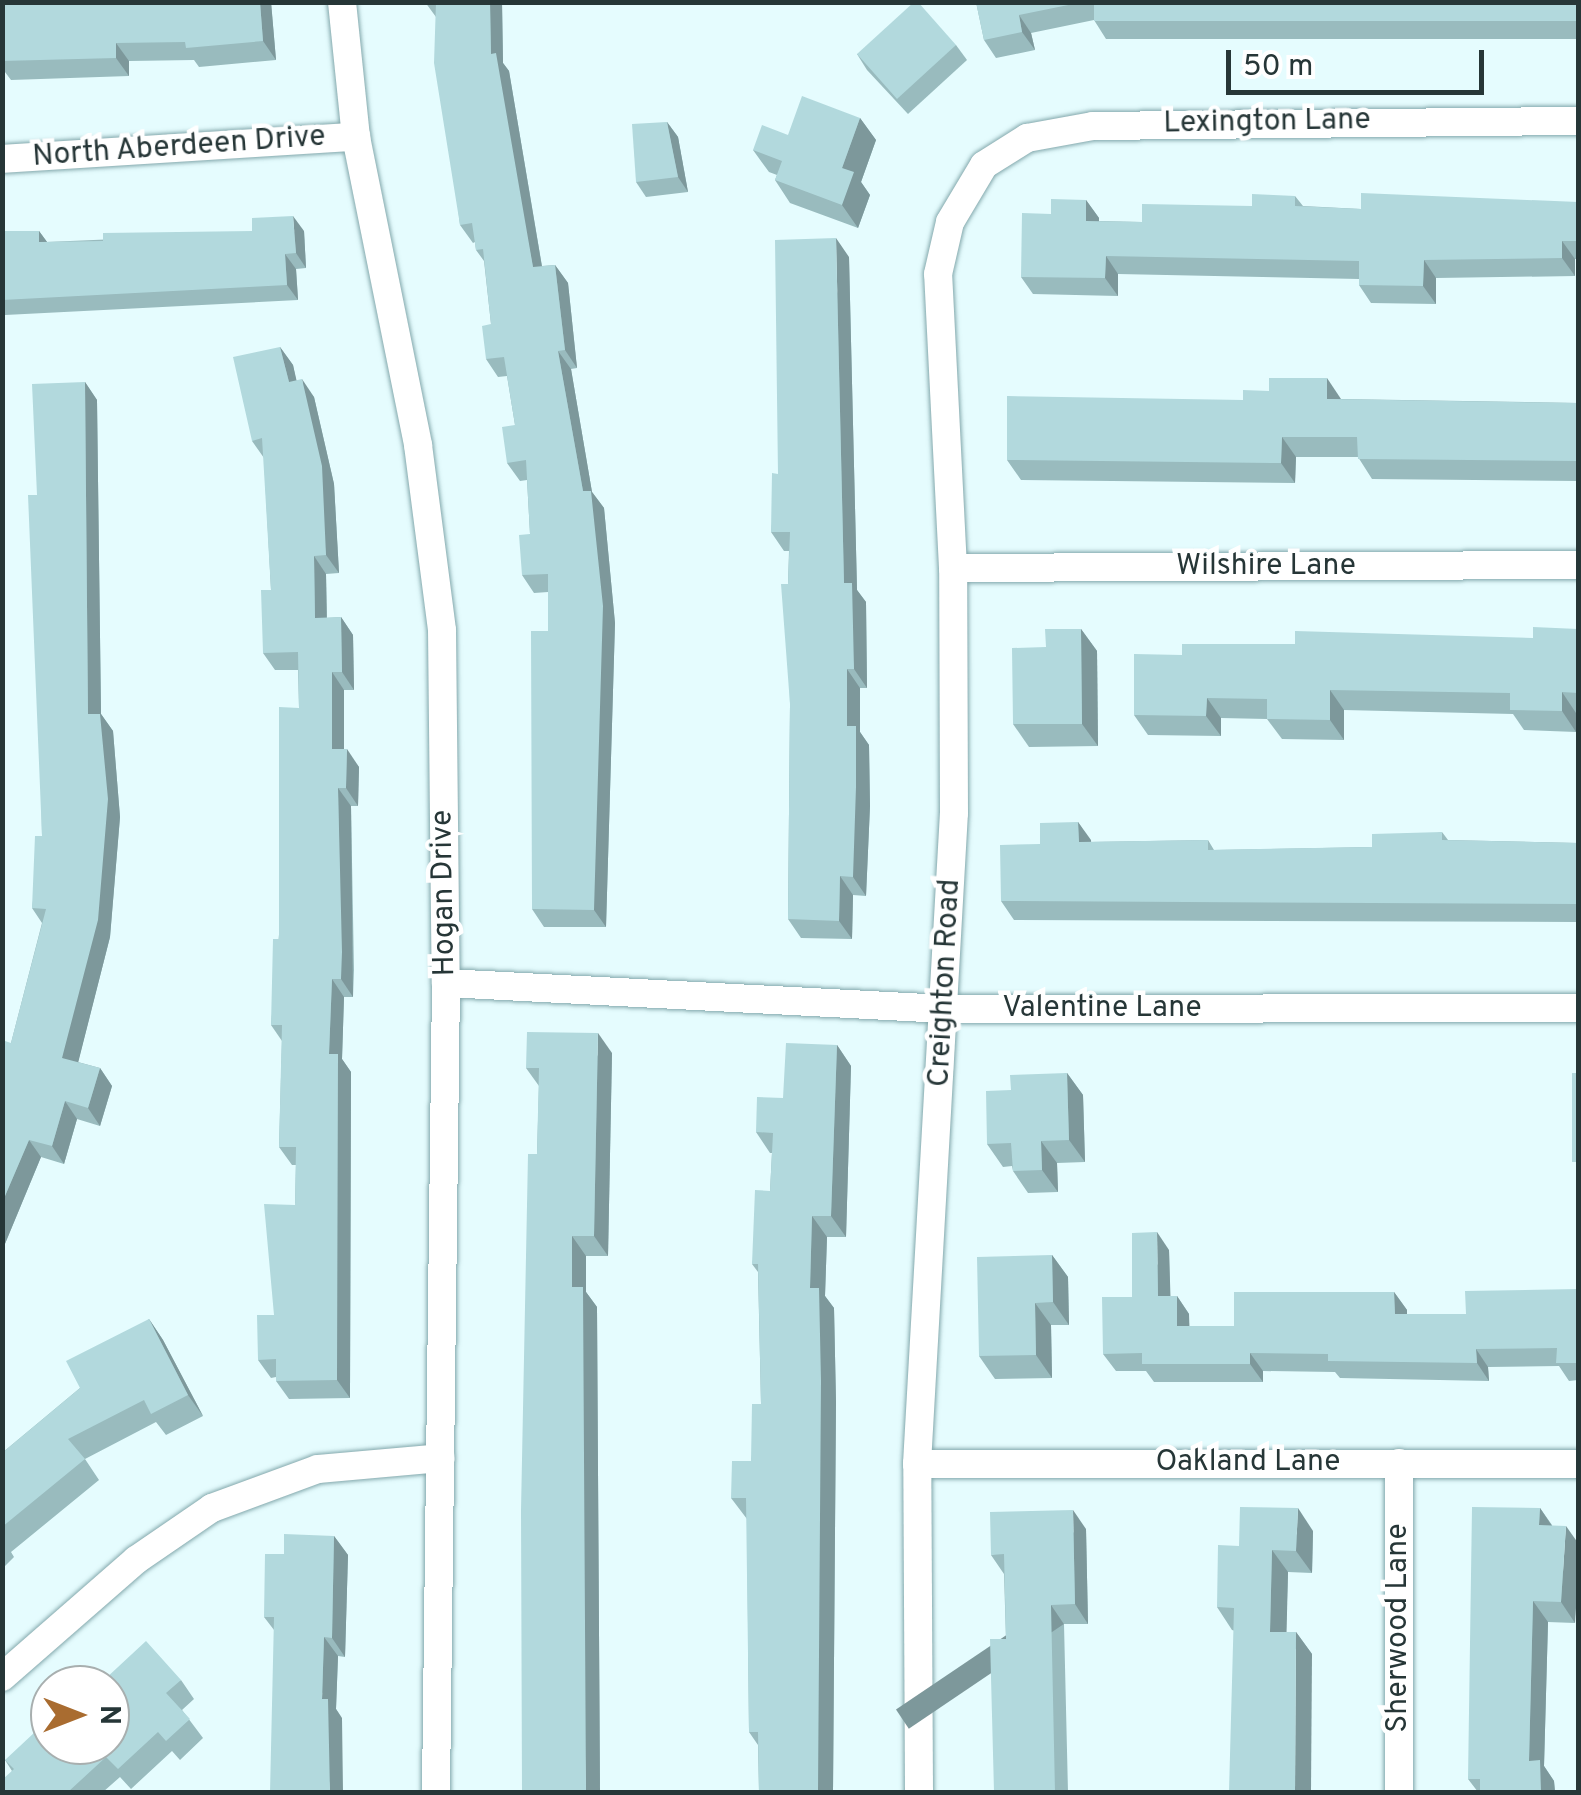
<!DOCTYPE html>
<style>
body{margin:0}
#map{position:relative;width:1581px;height:1795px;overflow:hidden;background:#e5fcfe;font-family:Overpass,sans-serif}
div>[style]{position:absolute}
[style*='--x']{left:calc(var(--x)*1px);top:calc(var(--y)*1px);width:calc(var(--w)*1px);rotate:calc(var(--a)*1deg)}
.roads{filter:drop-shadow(0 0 2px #83a8ac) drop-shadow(0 0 2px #83a8ac)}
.street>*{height:28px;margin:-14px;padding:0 14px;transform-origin:14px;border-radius:14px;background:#fff}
.wall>*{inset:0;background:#99bbbe}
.shaded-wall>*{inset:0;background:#7d989b;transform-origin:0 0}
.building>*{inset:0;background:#b2d9dd;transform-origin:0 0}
span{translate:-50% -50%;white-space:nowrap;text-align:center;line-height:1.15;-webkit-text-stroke:9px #fff;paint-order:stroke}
.street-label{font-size:30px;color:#263637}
.frame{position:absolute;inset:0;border:5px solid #263637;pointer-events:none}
.north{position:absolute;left:30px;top:1665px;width:100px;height:100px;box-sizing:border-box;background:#fff;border:2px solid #a8afaf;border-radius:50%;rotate:90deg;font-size:28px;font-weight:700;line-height:40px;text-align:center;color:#263637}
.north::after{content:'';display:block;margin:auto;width:35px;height:45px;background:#a96c30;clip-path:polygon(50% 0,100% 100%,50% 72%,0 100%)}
.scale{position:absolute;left:1226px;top:50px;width:258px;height:45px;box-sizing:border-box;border:5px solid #263637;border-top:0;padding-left:12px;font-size:30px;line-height:35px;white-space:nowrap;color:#263637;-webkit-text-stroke:8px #fff;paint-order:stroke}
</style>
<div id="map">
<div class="roads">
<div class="street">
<div style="--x:342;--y:2;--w:136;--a:84.1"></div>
<div style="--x:356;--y:137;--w:314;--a:78.6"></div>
<div style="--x:418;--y:445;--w:187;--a:82.6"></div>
<div style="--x:442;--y:630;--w:353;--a:89.4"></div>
<div style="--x:446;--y:983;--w:809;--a:90.71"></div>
<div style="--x:2;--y:159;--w:355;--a:-3.6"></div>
<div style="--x:953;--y:568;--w:625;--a:-0.28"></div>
<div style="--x:446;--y:983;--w:501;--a:2.98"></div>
<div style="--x:946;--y:1009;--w:632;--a:-0.09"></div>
<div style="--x:1399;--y:1463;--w:329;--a:90"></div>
<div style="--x:917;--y:1464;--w:661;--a:0"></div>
<div style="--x:2;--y:1677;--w:178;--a:-41.1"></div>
<div style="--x:136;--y:1560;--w:92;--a:-34.4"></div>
<div style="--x:212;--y:1508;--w:113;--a:-20.2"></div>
<div style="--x:318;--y:1469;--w:123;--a:-5.1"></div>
<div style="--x:919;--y:1792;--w:328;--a:-90.3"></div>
<div style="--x:917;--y:1464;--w:652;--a:-86.75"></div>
<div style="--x:954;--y:813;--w:245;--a:-90.2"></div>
<div style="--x:953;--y:568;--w:294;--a:-92.9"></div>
<div style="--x:938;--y:274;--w:53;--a:-77"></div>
<div style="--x:950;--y:222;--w:66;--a:-59.2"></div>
<div style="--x:984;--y:165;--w:51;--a:-32.1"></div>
<div style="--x:1027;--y:138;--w:67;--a:-10.3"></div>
<div style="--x:1093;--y:126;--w:485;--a:-0.6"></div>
</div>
</div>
<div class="wall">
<div style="clip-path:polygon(2px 2px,271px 2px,276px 60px,199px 67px,194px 60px,129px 61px,129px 76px,11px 80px,2px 68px)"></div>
<div style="clip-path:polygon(425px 2px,502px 2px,503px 63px,509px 71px,542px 266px,555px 265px,568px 283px,577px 368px,571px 369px,592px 492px,604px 508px,615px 623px,606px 927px,544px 927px,532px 909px,548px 631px,548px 592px,534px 593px,522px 575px,530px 534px,527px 480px,520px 481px,507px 463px,515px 425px,507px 376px,498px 377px,486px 359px,491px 324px,484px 261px,476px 250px,475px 242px,473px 243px,460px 225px,436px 17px)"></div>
<div style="clip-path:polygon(976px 2px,1578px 2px,1578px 39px,1106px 39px,1094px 20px,1031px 33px,1035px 50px,996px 58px,984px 40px)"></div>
<div style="clip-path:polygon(956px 45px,967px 60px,908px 114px,867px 70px,857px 54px)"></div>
<div style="clip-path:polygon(860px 118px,876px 140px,861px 182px,870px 195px,858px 228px,790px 203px,775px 180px,777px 175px,769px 172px,753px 150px,788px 135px)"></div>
<div style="clip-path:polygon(667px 122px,678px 137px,688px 192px,646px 197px,636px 182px)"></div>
<div style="clip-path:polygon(1295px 196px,1303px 206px,1361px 209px,1578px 202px,1578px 259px,1575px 259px,1575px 276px,1436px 278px,1436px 304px,1371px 303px,1359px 285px,1359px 279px,1118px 274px,1118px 296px,1033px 294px,1021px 277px,1051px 214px,1086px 200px,1099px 218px,1099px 221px,1142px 222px,1252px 206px)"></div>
<div style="clip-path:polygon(2px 231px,39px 231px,47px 242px,304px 231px,306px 268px,296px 269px,298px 300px,5px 315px,2px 312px)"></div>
<div style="clip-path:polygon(849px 257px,857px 590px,866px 602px,867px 688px,860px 688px,860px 732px,869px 745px,870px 806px,866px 896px,853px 895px,852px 939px,801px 938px,788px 919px,790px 704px,788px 584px,789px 551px,784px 551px,771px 532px,778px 474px)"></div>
<div style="clip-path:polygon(280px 347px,293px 365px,296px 380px,314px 397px,334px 484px,339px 573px,326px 574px,327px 618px,341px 617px,353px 635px,354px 690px,344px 690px,344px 749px,359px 767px,358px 806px,351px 806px,354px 970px,353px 997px,344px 997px,342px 1059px,351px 1072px,350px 1398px,289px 1399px,276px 1381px,276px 1377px,271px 1378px,258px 1360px,274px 1315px,295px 1205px,296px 1165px,292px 1165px,279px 1147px,282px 1041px,271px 1025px,299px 708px,298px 670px,275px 670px,263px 653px,271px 590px,264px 458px,252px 441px)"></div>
<div style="clip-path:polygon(85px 382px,97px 400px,101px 714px,113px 731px,120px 817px,110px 937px,78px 1062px,100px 1068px,112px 1086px,100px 1126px,77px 1119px,64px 1164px,41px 1157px,2px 1251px,2px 1052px,11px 1043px,42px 923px,32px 908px,42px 836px,37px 495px)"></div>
<div style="clip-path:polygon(1341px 399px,1578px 403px,1578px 481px,1372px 479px,1358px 457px,1296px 457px,1295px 483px,1021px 480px,1007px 460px,1243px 400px)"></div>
<div style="clip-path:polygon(1081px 629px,1097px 651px,1098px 746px,1029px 747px,1013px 724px,1046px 647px)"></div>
<div style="clip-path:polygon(1578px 629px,1578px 713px,1576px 713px,1576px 732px,1524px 730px,1513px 714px,1344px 710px,1344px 740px,1282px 739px,1267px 719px,1221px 718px,1221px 736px,1148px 735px,1134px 715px,1182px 655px,1533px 638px)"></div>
<div style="clip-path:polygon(1078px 822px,1091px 842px,1208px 840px,1214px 850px,1372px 847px,1442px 832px,1448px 840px,1578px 843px,1578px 922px,1014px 920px,1001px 901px,1040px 844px)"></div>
<div style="clip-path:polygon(837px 1045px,851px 1066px,846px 1237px,827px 1237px,825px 1296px,834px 1308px,836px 1402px,833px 1792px,759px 1792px,758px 1745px,749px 1732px,747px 1519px,731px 1498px,751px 1461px,761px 1404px,758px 1272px,752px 1264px,770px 1191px,772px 1153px,770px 1153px,756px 1132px,783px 1098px)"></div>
<div style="clip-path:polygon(612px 1053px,608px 1256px,586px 1256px,586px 1292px,597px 1307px,600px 1792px,537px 1154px,539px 1086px,526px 1068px)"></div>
<div style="clip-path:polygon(1067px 1073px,1083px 1095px,1085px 1162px,1057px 1163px,1058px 1192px,1028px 1193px,1013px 1171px,1012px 1166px,1003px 1167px,987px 1144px,1011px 1090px)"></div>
<div style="clip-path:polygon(1169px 1250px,1170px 1296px,1177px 1296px,1189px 1314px,1189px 1326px,1234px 1326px,1394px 1292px,1407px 1310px,1407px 1314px,1466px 1314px,1578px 1289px,1578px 1380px,1569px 1381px,1559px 1366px,1488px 1367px,1489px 1381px,1340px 1378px,1335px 1372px,1263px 1371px,1263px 1382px,1154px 1382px,1146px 1371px,1116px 1371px,1103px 1354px,1132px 1297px)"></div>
<div style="clip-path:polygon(1052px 1255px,1068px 1277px,1069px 1325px,1051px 1325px,1052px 1378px,995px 1379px,979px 1356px)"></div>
<div style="clip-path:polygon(149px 1319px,163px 1340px,203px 1416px,166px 1435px,156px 1422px,85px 1459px,99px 1480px,11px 1552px,14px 1557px,2px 1569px,2px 1453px,80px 1388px)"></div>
<div style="clip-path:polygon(1540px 1508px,1552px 1525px,1575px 1623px,1548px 1622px,1544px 1766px,1554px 1781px,1555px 1792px,1478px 1792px,1468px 1779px)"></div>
<div style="clip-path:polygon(1086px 1529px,1088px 1624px,1064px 1624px,1068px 1792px,994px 1792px,1006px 1639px,1004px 1574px,991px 1555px)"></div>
<div style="clip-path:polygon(1313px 1531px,1312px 1573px,1288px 1572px,1286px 1632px,1296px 1632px,1312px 1654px,1232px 1630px,1217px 1607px,1239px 1546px)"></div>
<div style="clip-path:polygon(334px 1536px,348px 1555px,345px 1657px,338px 1656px,336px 1709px,342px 1718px,264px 1617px,284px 1554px)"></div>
<div style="clip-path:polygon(181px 1680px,194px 1699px,182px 1710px,203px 1738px,180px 1760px,172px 1751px,131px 1789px,120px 1777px,103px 1792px,2px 1792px,12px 1771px,5px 1760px,47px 1745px)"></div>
</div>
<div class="shaded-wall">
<div style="clip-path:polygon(260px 2px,271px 2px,276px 60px,263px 41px)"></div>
<div style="clip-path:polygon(490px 2px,502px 2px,503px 63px,509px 71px,545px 285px,533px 267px,491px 54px)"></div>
<div style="clip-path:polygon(1019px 15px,1031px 33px,1035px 50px,1022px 32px)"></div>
<div style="clip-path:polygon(116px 43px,129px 61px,129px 76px,116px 58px)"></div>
<div style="clip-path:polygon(860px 118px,876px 140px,861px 182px,870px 195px,858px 228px,842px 205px,842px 168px)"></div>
<div style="clip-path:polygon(667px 122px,678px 137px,688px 192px,678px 177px)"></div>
<div style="clip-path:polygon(1086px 200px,1099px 218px,1098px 238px,1086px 221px)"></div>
<div style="clip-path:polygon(293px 216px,304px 231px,306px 268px,296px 253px)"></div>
<div style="clip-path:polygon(39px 231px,50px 246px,39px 242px)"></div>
<div style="clip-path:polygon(836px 238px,849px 257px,857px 590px,866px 602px,867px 688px,854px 669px,844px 583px)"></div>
<div style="clip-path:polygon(1562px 241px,1575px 259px,1575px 276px,1562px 258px)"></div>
<div style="clip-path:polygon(285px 254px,296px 269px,298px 300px,287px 285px)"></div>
<div style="clip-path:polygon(1106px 256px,1118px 274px,1118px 296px,1105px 278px)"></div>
<div style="clip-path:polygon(1424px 260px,1436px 278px,1436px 304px,1423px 286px)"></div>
<div style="clip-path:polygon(555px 265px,568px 283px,577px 368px,565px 350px)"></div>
<div style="clip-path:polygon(280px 347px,293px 365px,301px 400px,289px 382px)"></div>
<div style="clip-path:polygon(558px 351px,571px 369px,592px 492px,604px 508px,615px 623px,606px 927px,594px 910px,583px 491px)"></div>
<div style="clip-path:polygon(1327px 378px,1341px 399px,1327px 399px)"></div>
<div style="clip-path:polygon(302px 379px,314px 397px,334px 484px,339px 573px,326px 555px)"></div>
<div style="clip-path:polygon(85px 382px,97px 400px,101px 714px,113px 731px,120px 817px,110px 937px,75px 1075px,62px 1058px,88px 714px)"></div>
<div style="clip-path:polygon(1282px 437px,1296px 457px,1295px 483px,1281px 463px)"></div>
<div style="clip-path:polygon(314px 556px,326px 574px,327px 636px,315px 618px)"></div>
<div style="clip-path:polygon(341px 617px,353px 635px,354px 690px,342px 672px)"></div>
<div style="clip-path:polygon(1081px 629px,1097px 651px,1098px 746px,1082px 724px)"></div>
<div style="clip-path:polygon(847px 669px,860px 688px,860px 732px,869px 745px,870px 806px,866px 896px,853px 877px,847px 726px)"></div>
<div style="clip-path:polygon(332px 672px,344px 690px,344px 767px,332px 749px)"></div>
<div style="clip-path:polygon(1330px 690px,1344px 710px,1344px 740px,1330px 720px)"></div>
<div style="clip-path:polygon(1562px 692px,1576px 713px,1576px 732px,1562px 711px)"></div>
<div style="clip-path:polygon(1207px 698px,1221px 718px,1221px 736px,1206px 716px)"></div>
<div style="clip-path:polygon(347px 749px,359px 767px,358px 806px,346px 788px)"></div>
<div style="clip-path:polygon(338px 788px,351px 806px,353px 997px,341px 979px)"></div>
<div style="clip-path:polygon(1078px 822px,1091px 840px,1092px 860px,1079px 842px)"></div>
<div style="clip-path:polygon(840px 876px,853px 895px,852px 939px,839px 921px)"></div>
<div style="clip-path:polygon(332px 979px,344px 997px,342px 1059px,351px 1072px,350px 1398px,337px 1380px,329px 1054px)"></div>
<div style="clip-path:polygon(598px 1033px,612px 1053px,608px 1256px,594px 1236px)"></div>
<div style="clip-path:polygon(837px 1045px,851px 1066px,846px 1237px,831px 1216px)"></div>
<div style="clip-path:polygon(100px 1068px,112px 1086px,100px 1126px,88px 1108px)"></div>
<div style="clip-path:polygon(1067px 1073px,1083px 1095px,1085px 1162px,1069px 1140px)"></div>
<div style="clip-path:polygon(65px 1101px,77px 1119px,64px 1164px,52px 1146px)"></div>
<div style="clip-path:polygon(29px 1140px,41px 1157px,2px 1251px,2px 1203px)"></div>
<div style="clip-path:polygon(1041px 1141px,1057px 1163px,1058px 1192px,1042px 1170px)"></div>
<div style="clip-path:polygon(812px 1216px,827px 1237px,825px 1296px,834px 1308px,836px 1402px,833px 1792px,818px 1792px,810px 1288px)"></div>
<div style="clip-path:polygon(1157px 1232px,1169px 1250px,1171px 1314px,1158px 1296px)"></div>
<div style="clip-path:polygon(572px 1236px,586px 1256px,586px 1292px,597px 1307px,600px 1792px,586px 1792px,572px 1287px)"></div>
<div style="clip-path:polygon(1052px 1255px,1068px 1277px,1069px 1325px,1053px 1302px)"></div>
<div style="clip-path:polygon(1394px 1292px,1407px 1310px,1407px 1332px,1395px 1314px)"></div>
<div style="clip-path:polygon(1177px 1296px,1189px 1314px,1190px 1343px,1177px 1326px)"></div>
<div style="clip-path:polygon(1035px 1303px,1051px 1325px,1052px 1378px,1036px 1355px)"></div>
<div style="clip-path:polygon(149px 1319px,163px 1340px,203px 1416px,188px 1395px)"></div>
<div style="clip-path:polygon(1476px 1349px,1488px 1367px,1489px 1381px,1477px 1363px)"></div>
<div style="clip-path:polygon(1250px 1353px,1263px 1371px,1263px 1382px,1250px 1364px)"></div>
<div style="clip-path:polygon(1298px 1508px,1313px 1531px,1312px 1573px,1296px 1551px)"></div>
<div style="clip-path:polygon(1540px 1508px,1554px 1529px,1539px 1525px)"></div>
<div style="clip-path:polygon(1073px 1510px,1086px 1529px,1088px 1624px,1075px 1604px)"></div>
<div style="clip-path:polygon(1566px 1526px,1578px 1543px,1578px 1578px,1575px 1623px,1561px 1602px)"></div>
<div style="clip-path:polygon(334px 1536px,348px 1555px,345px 1657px,332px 1638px)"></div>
<div style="clip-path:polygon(1272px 1550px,1288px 1572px,1286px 1654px,1270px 1632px)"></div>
<div style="clip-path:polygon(1533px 1601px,1548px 1622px,1544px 1766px,1554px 1781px,1555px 1792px,1541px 1792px,1529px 1761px)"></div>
<div style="left:1051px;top:1605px;width:23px;height:187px;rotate:56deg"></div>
<div style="clip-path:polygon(1296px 1632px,1312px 1654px,1311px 1792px,1295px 1792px)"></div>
<div style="clip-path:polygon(324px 1637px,338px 1656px,336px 1709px,342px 1718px,343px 1792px,330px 1792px,322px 1699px)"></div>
</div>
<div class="building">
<div style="clip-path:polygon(2px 2px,260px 2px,263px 41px,186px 48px,185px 42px,116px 43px,116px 58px,2px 61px)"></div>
<div style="clip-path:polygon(436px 2px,490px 2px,491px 54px,496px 53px,533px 267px,555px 265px,565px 350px,558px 351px,583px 491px,591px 491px,603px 606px,594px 910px,532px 909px,531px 631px,548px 631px,548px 574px,522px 575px,519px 535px,530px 534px,526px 460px,507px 463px,502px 427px,515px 425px,504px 357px,486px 359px,482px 326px,491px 324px,483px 249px,476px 250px,472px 223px,460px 225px,434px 63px)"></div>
<div style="clip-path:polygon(914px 2px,918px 2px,956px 45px,897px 99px,857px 54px)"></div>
<div style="clip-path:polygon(976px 2px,1083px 2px,1019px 15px,1022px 32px,984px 40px)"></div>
<div style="left:1094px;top:2px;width:484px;height:19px"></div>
<div style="clip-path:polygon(802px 96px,860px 118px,842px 168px,854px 172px,842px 205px,775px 180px,782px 161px,753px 150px,762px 125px,788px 135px)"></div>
<div style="clip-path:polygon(667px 122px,678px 177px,636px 182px,632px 124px)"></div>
<div style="clip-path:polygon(1361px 193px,1578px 202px,1578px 241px,1562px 241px,1562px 258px,1424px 260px,1423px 286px,1359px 285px,1359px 261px,1106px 256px,1105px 278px,1021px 277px,1022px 213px,1051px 214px,1051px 199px,1086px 200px,1086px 221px,1142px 222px,1142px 204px,1252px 206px,1252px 194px,1295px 196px,1295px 206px,1361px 209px)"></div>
<div style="clip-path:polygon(293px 216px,296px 253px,285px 254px,287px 285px,2px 300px,2px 231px,39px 231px,39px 242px,103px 241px,103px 233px,252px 231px,252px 218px)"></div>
<div style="clip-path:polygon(836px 238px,844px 583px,852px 583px,854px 669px,847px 669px,847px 726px,856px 726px,856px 787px,853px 877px,840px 876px,839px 921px,788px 919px,790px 704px,781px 584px,788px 584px,790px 532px,771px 532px,772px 473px,778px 474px,775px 240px)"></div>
<div style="clip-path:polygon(280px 347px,289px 382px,302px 379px,322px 466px,326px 555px,314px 556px,315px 618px,341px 617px,342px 672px,332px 672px,332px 749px,347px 749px,346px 788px,338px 788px,342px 952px,341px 979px,332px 979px,329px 1054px,338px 1054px,337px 1380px,276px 1381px,276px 1359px,258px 1360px,257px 1315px,274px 1315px,264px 1204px,295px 1205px,296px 1147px,279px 1147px,282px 1025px,271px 1025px,273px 939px,279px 939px,279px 707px,299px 708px,298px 652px,263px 653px,261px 590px,271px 590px,262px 438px,252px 441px,233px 357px)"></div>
<div style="clip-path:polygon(1269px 378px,1327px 378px,1327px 399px,1578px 403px,1578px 461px,1358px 459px,1357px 437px,1282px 437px,1281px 463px,1007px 460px,1007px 396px,1243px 400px,1243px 390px,1269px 391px)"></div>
<div style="clip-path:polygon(85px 382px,88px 714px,100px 714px,108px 799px,98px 920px,62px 1058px,100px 1068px,88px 1108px,65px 1101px,52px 1146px,29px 1140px,2px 1203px,2px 1052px,5px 1041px,11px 1043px,46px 909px,32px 908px,35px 836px,42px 836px,28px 495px,37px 495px,32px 384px)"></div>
<div style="clip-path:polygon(1533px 627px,1578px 629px,1578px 693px,1562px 692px,1562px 711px,1510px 710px,1510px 693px,1330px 690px,1330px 720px,1267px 719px,1267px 699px,1207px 698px,1206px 716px,1134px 715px,1134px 654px,1182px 655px,1182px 644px,1295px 644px,1295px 631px,1533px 638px)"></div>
<div style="clip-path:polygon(1045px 629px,1081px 629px,1082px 724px,1013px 724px,1012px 648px,1046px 647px)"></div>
<div style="clip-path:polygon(1078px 822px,1079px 842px,1208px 840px,1208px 850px,1372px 847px,1372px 834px,1442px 832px,1442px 840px,1578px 843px,1578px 904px,1001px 901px,1000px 845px,1040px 844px,1040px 823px)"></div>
<div style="clip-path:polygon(527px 1032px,598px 1033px,594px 1236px,572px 1236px,572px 1287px,583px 1287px,586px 1792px,522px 1792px,521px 1510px,528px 1154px,537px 1154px,539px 1068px,526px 1068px)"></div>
<div style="clip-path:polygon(786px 1043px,837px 1045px,831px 1216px,812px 1216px,810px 1288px,819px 1288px,821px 1381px,818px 1792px,759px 1792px,758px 1732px,749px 1732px,746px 1498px,731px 1498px,732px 1461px,751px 1461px,752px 1404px,761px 1404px,758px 1264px,752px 1264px,755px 1190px,770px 1191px,773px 1133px,756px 1132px,757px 1097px,783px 1098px)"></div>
<div style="clip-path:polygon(1067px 1073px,1069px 1140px,1041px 1141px,1042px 1170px,1013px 1171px,1011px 1143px,987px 1144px,986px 1091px,1011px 1090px,1010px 1075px)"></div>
<div style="left:1572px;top:1073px;width:6px;height:89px"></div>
<div style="clip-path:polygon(1157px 1232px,1158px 1296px,1177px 1296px,1177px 1326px,1234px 1326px,1234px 1292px,1394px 1292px,1395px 1314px,1466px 1314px,1465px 1291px,1578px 1289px,1578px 1363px,1556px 1363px,1557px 1348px,1476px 1349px,1477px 1363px,1328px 1361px,1328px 1354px,1250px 1353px,1250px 1364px,1142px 1364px,1142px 1353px,1103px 1354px,1102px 1297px,1132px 1297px,1132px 1233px)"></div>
<div style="clip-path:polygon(1052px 1255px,1053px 1302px,1035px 1303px,1036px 1355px,979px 1356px,977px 1257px)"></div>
<div style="clip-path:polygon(149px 1319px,188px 1395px,151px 1414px,144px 1400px,68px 1439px,85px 1459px,2px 1527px,2px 1453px,80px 1388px,66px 1361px)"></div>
<div style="clip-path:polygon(1240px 1507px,1298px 1508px,1296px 1551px,1272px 1550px,1270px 1632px,1296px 1632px,1295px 1792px,1229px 1792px,1234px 1608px,1217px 1607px,1218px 1545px,1239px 1546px)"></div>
<div style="clip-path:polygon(1472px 1507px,1540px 1508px,1539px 1525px,1566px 1526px,1561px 1602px,1533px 1601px,1529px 1761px,1540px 1760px,1541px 1792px,1480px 1792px,1480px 1779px,1468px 1779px)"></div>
<div style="clip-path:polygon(1073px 1510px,1075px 1604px,1051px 1605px,1055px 1792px,994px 1792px,990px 1639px,1006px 1639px,1004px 1554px,991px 1555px,990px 1512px)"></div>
<div style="clip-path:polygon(284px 1534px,334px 1536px,332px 1638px,324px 1637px,322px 1699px,328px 1699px,330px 1792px,270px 1792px,274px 1617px,264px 1617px,265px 1554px,284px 1554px)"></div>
<div style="clip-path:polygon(146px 1641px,181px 1680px,166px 1693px,190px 1719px,166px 1741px,158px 1732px,118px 1769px,106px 1757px,68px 1792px,2px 1792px,2px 1780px,14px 1769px,5px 1760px,35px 1732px,47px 1745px,50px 1743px,50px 1745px,110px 1745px,110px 1685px,104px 1680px)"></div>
</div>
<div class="street-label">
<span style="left:1267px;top:123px;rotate:-1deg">Lexington Lane</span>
<span style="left:179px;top:148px;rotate:-4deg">North Aberdeen Drive</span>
<span style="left:1266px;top:567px">Wilshire Lane</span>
<span style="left:445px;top:893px;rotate:-91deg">Hogan Drive</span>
<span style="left:946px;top:983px;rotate:-87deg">Creighton Road</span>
<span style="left:1102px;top:1009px">Valentine Lane</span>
<span style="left:1248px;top:1463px">Oakland Lane</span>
<span style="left:1399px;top:1628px;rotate:-90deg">Sherwood Lane</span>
</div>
<div class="frame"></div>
<div class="north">N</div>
<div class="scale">50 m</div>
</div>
